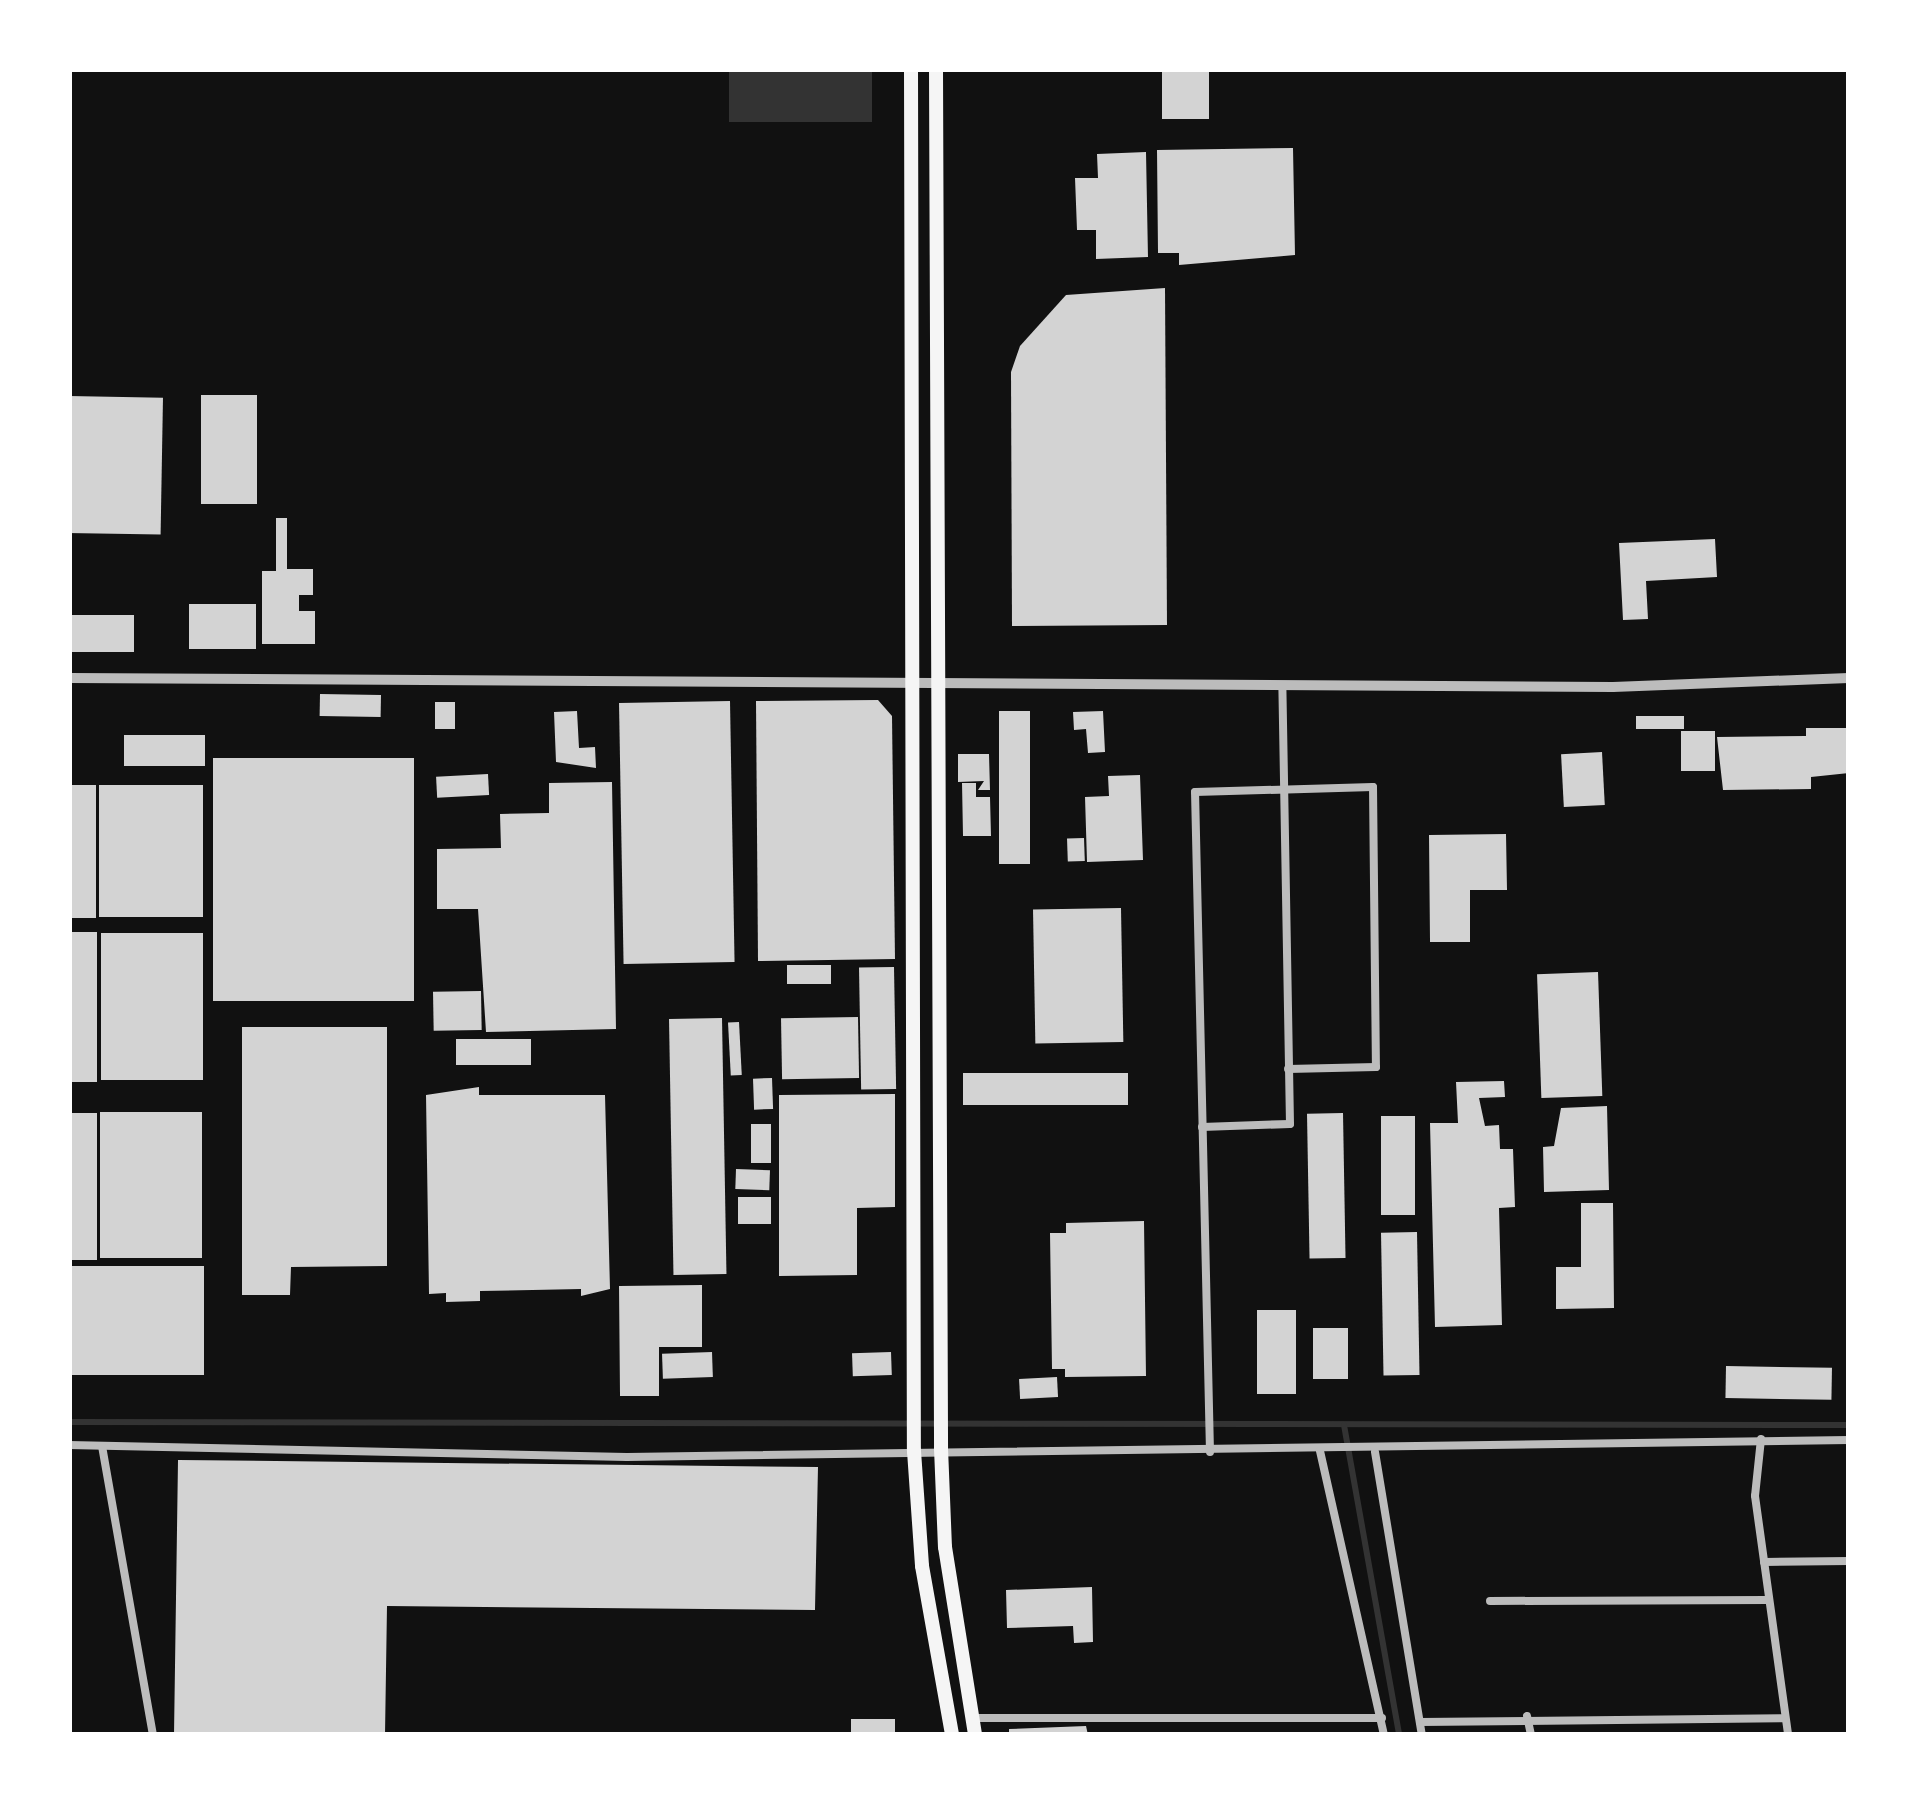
<!DOCTYPE html>
<style>
body{margin:0}
#map{position:relative;width:1918px;height:1804px;overflow:hidden;background:#111;font-family:Overpass,sans-serif}
div>[style]{position:absolute}
[style*='--x']{left:calc(var(--x)*1px);top:calc(var(--y)*1px);width:calc(var(--w)*1px);rotate:calc(var(--a)*1deg)}
.water>*{inset:0;background:#333;transform-origin:0 0}
.stream>*{height:6px;margin:-3px;padding:0 3px;transform-origin:3px;border-radius:3px;background:#333}
.building>*{inset:0;background:#d3d3d3;transform-origin:0 0}
.minor>*{height:8px;margin:-4px;padding:0 4px;transform-origin:4px;border-radius:4px;background:#bcbcbc}
.tertiary>*{height:10px;margin:-5px;padding:0 5px;transform-origin:5px;border-radius:5px;background:#bcbcbc}
.primary>*{height:14px;margin:-7px;padding:0 7px;transform-origin:7px;border-radius:7px;background:#f5f5f5}
span{translate:-50% -50%;white-space:nowrap;text-align:center;line-height:1.15;-webkit-text-stroke:9px #fff;paint-order:stroke}
.frame{position:absolute;inset:0;border:72px solid #fff;pointer-events:none}
</style>
<div id="map">
<div class="water">
<div style="left:729px;top:69px;width:143px;height:53px"></div>
</div>
<div class="stream">
<div style="--x:69;--y:1422;--w:1780;--a:0.1"></div>
<div style="--x:1344;--y:1425;--w:315;--a:79.9"></div>
</div>
<div class="building">
<div style="left:1162px;top:69px;width:47px;height:50px"></div>
<div style="clip-path:polygon(1293px 148px,1295px 255px,1179px 265px,1179px 253px,1158px 253px,1157px 150px)"></div>
<div style="clip-path:polygon(1146px 152px,1148px 257px,1096px 259px,1096px 230px,1077px 230px,1075px 178px,1098px 178px,1097px 154px)"></div>
<div style="clip-path:polygon(1165px 288px,1167px 625px,1012px 626px,1011px 372px,1020px 346px,1066px 295px)"></div>
<div style="left:201px;top:395px;width:56px;height:109px"></div>
<div style="left:69px;top:396px;width:94px;height:137px;rotate:1deg"></div>
<div style="clip-path:polygon(276px 518px,287px 518px,287px 569px,313px 569px,313px 595px,299px 595px,299px 611px,315px 611px,315px 644px,262px 644px,262px 571px,276px 571px)"></div>
<div style="clip-path:polygon(1715px 539px,1717px 577px,1646px 581px,1648px 619px,1623px 620px,1619px 543px)"></div>
<div style="left:189px;top:604px;width:67px;height:45px"></div>
<div style="left:134px;top:615px;width:37px;height:65px;rotate:90deg"></div>
<div style="left:320px;top:694px;width:61px;height:22px;rotate:1deg"></div>
<div style="clip-path:polygon(878px 700px,892px 716px,895px 959px,758px 961px,756px 701px)"></div>
<div style="left:730px;top:701px;width:261px;height:111px;rotate:89deg"></div>
<div style="left:435px;top:702px;width:20px;height:27px"></div>
<div style="clip-path:polygon(577px 711px,579px 748px,595px 747px,596px 768px,556px 762px,554px 712px)"></div>
<div style="left:1030px;top:711px;width:153px;height:31px;rotate:90deg"></div>
<div style="clip-path:polygon(1103px 711px,1105px 752px,1088px 753px,1086px 729px,1074px 730px,1073px 712px)"></div>
<div style="left:1684px;top:716px;width:13px;height:48px;rotate:90deg"></div>
<div style="clip-path:polygon(1806px 728px,1849px 728px,1849px 773px,1811px 777px,1811px 789px,1723px 790px,1717px 737px,1806px 736px)"></div>
<div style="left:1681px;top:731px;width:34px;height:40px"></div>
<div style="left:205px;top:735px;width:31px;height:81px;rotate:90deg"></div>
<div style="left:1602px;top:752px;width:53px;height:41px;rotate:87deg"></div>
<div style="clip-path:polygon(958px 754px,989px 754px,990px 790px,978px 790px,984px 781px,958px 782px)"></div>
<div style="left:213px;top:758px;width:201px;height:243px"></div>
<div style="left:488px;top:774px;width:21px;height:52px;rotate:87deg"></div>
<div style="clip-path:polygon(1140px 775px,1143px 860px,1087px 862px,1085px 797px,1109px 796px,1108px 776px)"></div>
<div style="clip-path:polygon(612px 782px,616px 1029px,486px 1032px,478px 909px,437px 909px,437px 849px,501px 848px,500px 814px,549px 813px,549px 783px)"></div>
<div style="clip-path:polygon(962px 783px,976px 783px,976px 797px,990px 797px,991px 836px,963px 836px)"></div>
<div style="left:96px;top:785px;width:133px;height:27px;rotate:90deg"></div>
<div style="left:203px;top:785px;width:132px;height:104px;rotate:90deg"></div>
<div style="clip-path:polygon(1506px 834px,1507px 890px,1470px 890px,1470px 942px,1430px 942px,1429px 835px)"></div>
<div style="left:1084px;top:838px;width:23px;height:17px;rotate:88deg"></div>
<div style="left:1121px;top:908px;width:134px;height:88px;rotate:89deg"></div>
<div style="left:97px;top:932px;width:150px;height:28px;rotate:90deg"></div>
<div style="left:203px;top:933px;width:147px;height:102px;rotate:90deg"></div>
<div style="left:831px;top:965px;width:19px;height:44px;rotate:90deg"></div>
<div style="left:894px;top:967px;width:122px;height:35px;rotate:89deg"></div>
<div style="left:1598px;top:972px;width:124px;height:61px;rotate:88deg"></div>
<div style="left:481px;top:991px;width:39px;height:48px;rotate:89deg"></div>
<div style="left:858px;top:1017px;width:61px;height:77px;rotate:89deg"></div>
<div style="left:722px;top:1018px;width:256px;height:53px;rotate:89deg"></div>
<div style="left:739px;top:1022px;width:53px;height:11px;rotate:87deg"></div>
<div style="clip-path:polygon(242px 1027px,387px 1027px,387px 1266px,291px 1267px,290px 1295px,242px 1295px)"></div>
<div style="left:456px;top:1039px;width:75px;height:26px"></div>
<div style="left:1128px;top:1073px;width:32px;height:165px;rotate:90deg"></div>
<div style="left:772px;top:1078px;width:31px;height:19px;rotate:88deg"></div>
<div style="clip-path:polygon(1504px 1081px,1505px 1097px,1479px 1098px,1485px 1126px,1499px 1125px,1500px 1149px,1513px 1149px,1515px 1207px,1499px 1208px,1502px 1325px,1435px 1327px,1430px 1123px,1458px 1123px,1456px 1082px)"></div>
<div style="clip-path:polygon(479px 1087px,479px 1095px,605px 1095px,610px 1289px,581px 1296px,581px 1289px,480px 1291px,480px 1301px,446px 1302px,446px 1293px,429px 1294px,426px 1095px)"></div>
<div style="clip-path:polygon(895px 1094px,895px 1207px,857px 1208px,857px 1275px,779px 1276px,779px 1095px)"></div>
<div style="clip-path:polygon(1607px 1106px,1609px 1190px,1544px 1192px,1543px 1147px,1554px 1146px,1561px 1108px)"></div>
<div style="left:202px;top:1112px;width:146px;height:102px;rotate:90deg"></div>
<div style="left:69px;top:1113px;width:28px;height:147px"></div>
<div style="left:1343px;top:1113px;width:145px;height:36px;rotate:89deg"></div>
<div style="left:1381px;top:1116px;width:34px;height:99px"></div>
<div style="left:751px;top:1124px;width:20px;height:39px"></div>
<div style="left:736px;top:1169px;width:34px;height:20px;rotate:2deg"></div>
<div style="left:738px;top:1197px;width:33px;height:27px"></div>
<div style="clip-path:polygon(1581px 1203px,1613px 1203px,1614px 1308px,1556px 1309px,1556px 1267px,1581px 1267px)"></div>
<div style="clip-path:polygon(1144px 1221px,1146px 1376px,1065px 1377px,1065px 1369px,1052px 1369px,1050px 1233px,1066px 1233px,1066px 1223px)"></div>
<div style="left:1417px;top:1232px;width:143px;height:36px;rotate:89deg"></div>
<div style="left:69px;top:1266px;width:135px;height:109px"></div>
<div style="clip-path:polygon(702px 1285px,702px 1347px,659px 1347px,659px 1396px,620px 1396px,619px 1286px)"></div>
<div style="left:1296px;top:1310px;width:84px;height:39px;rotate:90deg"></div>
<div style="left:1313px;top:1328px;width:35px;height:51px"></div>
<div style="left:712px;top:1352px;width:25px;height:50px;rotate:88deg"></div>
<div style="left:891px;top:1352px;width:23px;height:39px;rotate:88deg"></div>
<div style="left:1726px;top:1366px;width:106px;height:32px;rotate:1deg"></div>
<div style="left:1057px;top:1377px;width:20px;height:38px;rotate:87deg"></div>
<div style="clip-path:polygon(178px 1460px,818px 1467px,815px 1610px,387px 1606px,385px 1735px,174px 1735px)"></div>
<div style="clip-path:polygon(1092px 1587px,1093px 1642px,1074px 1643px,1073px 1626px,1007px 1628px,1006px 1590px)"></div>
<div style="left:895px;top:1719px;width:16px;height:44px;rotate:90deg"></div>
<div style="clip-path:polygon(1086px 1726px,1088px 1735px,1009px 1735px,1009px 1729px)"></div>
</div>
<div class="minor">
<div style="--x:1202;--y:1127;--w:88;--a:-2"></div>
<div style="--x:1290;--y:1124;--w:438;--a:-91"></div>
<div style="--x:1761;--y:1439;--w:57;--a:96"></div>
<div style="--x:1755;--y:1496;--w:241;--a:82.1"></div>
<div style="--x:69;--y:1445;--w:558;--a:1.23"></div>
<div style="--x:627;--y:1457;--w:1222;--a:-0.8"></div>
<div style="--x:102;--y:1446;--w:293;--a:80"></div>
<div style="--x:1320;--y:1451;--w:291;--a:77.3"></div>
<div style="--x:1210;--y:1452;--w:660;--a:-91.3"></div>
<div style="--x:1195;--y:792;--w:178;--a:-1.6"></div>
<div style="--x:1373;--y:787;--w:280;--a:89.4"></div>
<div style="--x:1376;--y:1067;--w:88;--a:178.7"></div>
<div style="--x:1375;--y:1452;--w:287;--a:80.6"></div>
<div style="--x:1764;--y:1562;--w:85;--a:-0.7"></div>
<div style="--x:1490;--y:1601;--w:277;--a:-0.2"></div>
<div style="--x:1527;--y:1716;--w:19;--a:78"></div>
<div style="--x:973;--y:1718;--w:409;--a:0"></div>
<div style="--x:1420;--y:1722;--w:364;--a:-0.6"></div>
</div>
<div class="tertiary">
<div style="--x:69;--y:678;--w:1544;--a:0.33"></div>
<div style="--x:1613;--y:687;--w:236;--a:-2.2"></div>
</div>
<div class="primary">
<div style="--x:911;--y:69;--w:1382;--a:89.88"></div>
<div style="--x:914;--y:1451;--w:115;--a:86"></div>
<div style="--x:922;--y:1566;--w:172;--a:79.9"></div>
<div style="--x:936;--y:69;--w:1379;--a:89.79"></div>
<div style="--x:941;--y:1448;--w:99;--a:87.7"></div>
<div style="--x:945;--y:1547;--w:190;--a:80.9"></div>
</div>
<div class="frame"></div>
</div>
